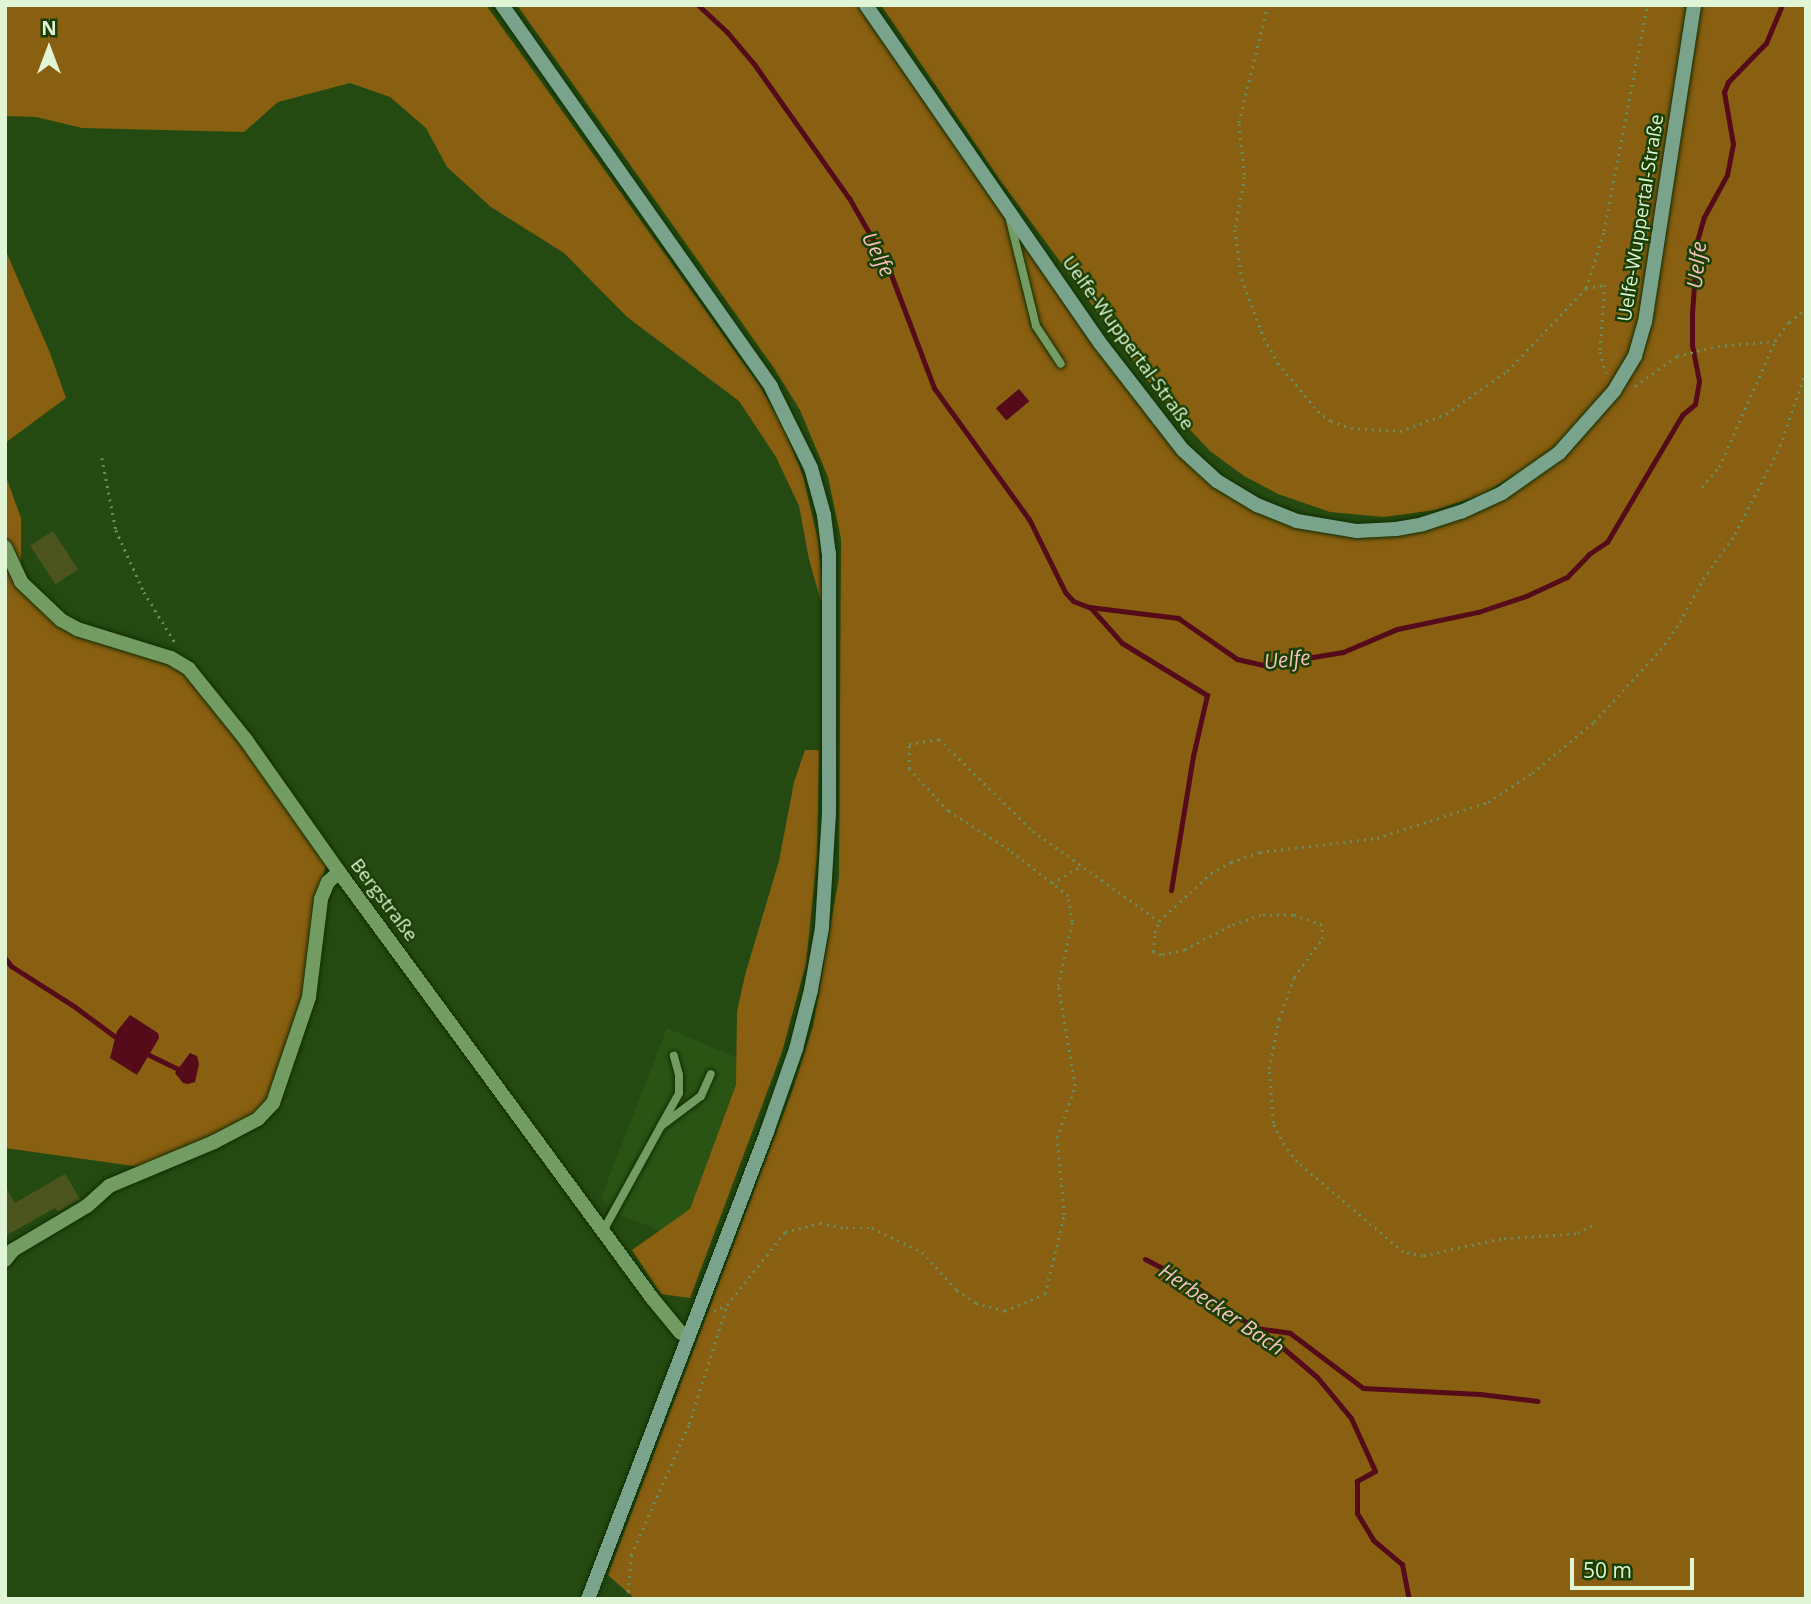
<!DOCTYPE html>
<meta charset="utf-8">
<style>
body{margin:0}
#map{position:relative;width:1811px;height:1604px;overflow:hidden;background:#254a11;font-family:"Open Sans",sans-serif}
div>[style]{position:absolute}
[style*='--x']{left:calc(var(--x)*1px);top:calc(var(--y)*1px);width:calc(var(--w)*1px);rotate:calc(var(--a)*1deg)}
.built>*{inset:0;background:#2a5414}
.green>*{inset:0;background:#895f11}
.water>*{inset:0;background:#550b19;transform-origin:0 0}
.stream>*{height:5px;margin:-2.5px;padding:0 2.5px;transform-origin:2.5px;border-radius:2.5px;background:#550b19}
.building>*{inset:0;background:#4d551f;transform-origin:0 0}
.path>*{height:2.5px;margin-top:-1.25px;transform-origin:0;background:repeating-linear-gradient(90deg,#6d8c5d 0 2px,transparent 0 7px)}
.roads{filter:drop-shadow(0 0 2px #122d03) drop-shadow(0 0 2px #122d03)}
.lane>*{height:8px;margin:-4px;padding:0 4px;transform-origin:4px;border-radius:4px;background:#739c62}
.street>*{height:14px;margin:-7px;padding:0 7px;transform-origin:7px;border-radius:7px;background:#739c62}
.secondary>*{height:14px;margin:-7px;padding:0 7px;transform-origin:7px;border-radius:7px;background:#7aa38b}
span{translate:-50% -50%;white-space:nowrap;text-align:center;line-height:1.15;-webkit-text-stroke:5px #1a3f04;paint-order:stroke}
.street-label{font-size:19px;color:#dff5d6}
.water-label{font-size:21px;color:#f6bfc0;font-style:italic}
.frame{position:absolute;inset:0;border:7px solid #dff5d6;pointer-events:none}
.north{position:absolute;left:14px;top:14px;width:70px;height:70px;-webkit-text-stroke:5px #1a3f04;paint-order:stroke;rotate:0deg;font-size:19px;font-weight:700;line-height:28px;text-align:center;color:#dff5d6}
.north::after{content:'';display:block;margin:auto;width:24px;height:32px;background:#dff5d6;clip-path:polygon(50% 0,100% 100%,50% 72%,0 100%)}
.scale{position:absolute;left:1570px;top:1558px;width:124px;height:32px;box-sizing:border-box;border:4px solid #dff5d6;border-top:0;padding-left:9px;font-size:21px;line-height:24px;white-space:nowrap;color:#dff5d6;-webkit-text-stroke:5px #1a3f04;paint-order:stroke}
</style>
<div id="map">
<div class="built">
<div style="clip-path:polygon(667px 1028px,754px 1065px,690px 1242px,620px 1215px,601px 1198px)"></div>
</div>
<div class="green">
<div style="clip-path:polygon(5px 5px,486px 5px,759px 385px,782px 424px,803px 476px,818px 540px,825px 616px,809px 559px,799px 506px,776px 457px,739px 401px,627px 317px,564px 253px,491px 207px,447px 167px,426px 128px,390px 97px,350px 83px,278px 102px,244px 132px,82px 128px,36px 117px,5px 116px)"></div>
<div style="clip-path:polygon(517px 5px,866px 5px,1168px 432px,1257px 505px,1357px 531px,1461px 512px,1559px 453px,1635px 356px,1694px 5px,1806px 5px,1806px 1599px,635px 1599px,608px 1575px,794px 1086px,813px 1026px,839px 877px,841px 539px,828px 477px,800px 410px,774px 368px)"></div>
<div style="clip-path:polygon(881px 5px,1689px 5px,1653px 253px,1633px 354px,1613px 388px,1559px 448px,1481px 495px,1435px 510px,1384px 517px,1330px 512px,1278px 494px,1244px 476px,1210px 451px,1163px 401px,1000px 180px)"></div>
<div style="clip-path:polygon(5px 249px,50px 353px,66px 398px,5px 443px)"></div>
<div style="clip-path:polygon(5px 474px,21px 518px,21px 583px,50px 613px,162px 657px,187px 672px,327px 861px,319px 890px,307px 997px,272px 1102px,257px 1117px,141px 1167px,5px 1148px)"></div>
<div style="clip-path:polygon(805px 750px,819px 750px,817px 856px,806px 964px,782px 1052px,690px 1298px,661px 1294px,632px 1250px,690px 1209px,736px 1085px,737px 1012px,745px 975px,779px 861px,794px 782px)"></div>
</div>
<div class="water">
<div style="left:1019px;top:389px;width:16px;height:30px;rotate:50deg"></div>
<div style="clip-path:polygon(130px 1015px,158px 1033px,159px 1038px,137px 1075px,110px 1058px,117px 1031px)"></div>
<div style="clip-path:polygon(190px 1053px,197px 1056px,199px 1064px,195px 1082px,188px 1084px,183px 1083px,175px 1073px)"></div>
</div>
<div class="stream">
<div style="--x:698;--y:5;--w:40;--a:43"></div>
<div style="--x:727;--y:32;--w:42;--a:49.8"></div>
<div style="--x:754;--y:64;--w:164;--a:54.7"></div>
<div style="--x:849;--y:198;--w:76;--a:60.1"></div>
<div style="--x:887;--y:264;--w:133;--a:69.2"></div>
<div style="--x:934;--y:388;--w:162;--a:54.1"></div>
<div style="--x:1029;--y:519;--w:81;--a:63.7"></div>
<div style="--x:1065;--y:592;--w:12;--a:48"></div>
<div style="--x:1073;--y:601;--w:17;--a:21"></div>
<div style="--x:1089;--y:607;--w:90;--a:7"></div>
<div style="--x:1178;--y:618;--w:72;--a:34.8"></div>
<div style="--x:1237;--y:659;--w:28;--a:13"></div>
<div style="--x:1264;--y:665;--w:80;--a:-9.3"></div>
<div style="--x:1343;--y:652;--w:59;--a:-23.1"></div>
<div style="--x:1397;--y:629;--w:83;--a:-11.9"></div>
<div style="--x:1478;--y:612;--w:51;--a:-18.4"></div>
<div style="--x:1526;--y:596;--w:45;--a:-24.9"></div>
<div style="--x:1567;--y:577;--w:32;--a:-46"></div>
<div style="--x:1589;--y:554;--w:22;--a:-34"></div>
<div style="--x:1607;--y:542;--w:147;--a:-59.4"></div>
<div style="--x:1682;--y:415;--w:17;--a:-40"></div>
<div style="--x:1695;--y:404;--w:23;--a:-80"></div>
<div style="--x:1699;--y:381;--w:38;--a:-101"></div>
<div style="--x:1692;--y:344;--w:30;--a:-90"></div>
<div style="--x:1692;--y:314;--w:73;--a:-86.1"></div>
<div style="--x:1697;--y:241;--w:25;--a:-74"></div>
<div style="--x:1704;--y:217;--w:48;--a:-61.3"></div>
<div style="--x:1727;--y:175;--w:32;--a:-79"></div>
<div style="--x:1733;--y:144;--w:53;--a:-99.8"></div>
<div style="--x:1724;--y:92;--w:11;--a:-68"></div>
<div style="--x:1728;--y:82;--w:54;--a:-45.7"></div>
<div style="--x:1766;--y:43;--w:41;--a:-67.2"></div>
<div style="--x:1090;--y:607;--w:48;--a:48.4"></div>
<div style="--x:1122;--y:643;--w:100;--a:31.5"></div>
<div style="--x:1207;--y:695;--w:63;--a:102.9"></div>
<div style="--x:1193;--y:756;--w:136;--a:99.3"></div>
<div style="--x:5;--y:958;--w:10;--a:53"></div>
<div style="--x:11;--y:966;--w:76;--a:32.6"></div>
<div style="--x:75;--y:1007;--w:57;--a:36.5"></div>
<div style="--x:145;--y:1053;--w:39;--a:26"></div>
<div style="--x:1145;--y:1259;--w:50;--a:27.6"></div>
<div style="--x:1189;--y:1282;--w:115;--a:35.1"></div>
<div style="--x:1283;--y:1348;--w:45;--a:40.5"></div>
<div style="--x:1317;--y:1377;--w:53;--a:50.3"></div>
<div style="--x:1351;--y:1418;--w:58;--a:65.6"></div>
<div style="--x:1375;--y:1471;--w:21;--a:151"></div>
<div style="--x:1357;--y:1481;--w:32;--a:90"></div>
<div style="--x:1357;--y:1513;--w:31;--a:59"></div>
<div style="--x:1373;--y:1540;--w:38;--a:40"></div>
<div style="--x:1402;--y:1564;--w:36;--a:79"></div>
<div style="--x:1256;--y:1328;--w:34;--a:8"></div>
<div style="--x:1290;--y:1333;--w:91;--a:37"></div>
<div style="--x:1363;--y:1388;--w:117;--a:2.9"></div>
<div style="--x:1480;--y:1394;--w:58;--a:6.9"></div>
</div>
<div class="building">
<div style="left:53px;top:531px;width:46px;height:27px;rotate:57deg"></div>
<div style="clip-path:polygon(65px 1174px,80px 1199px,58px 1212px,55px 1208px,5px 1236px,5px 1186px,15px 1203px)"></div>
</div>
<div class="path">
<div style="--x:1268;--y:5;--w:122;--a:103.7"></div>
<div style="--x:1239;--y:124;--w:53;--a:83.5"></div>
<div style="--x:1245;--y:177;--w:54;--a:100.7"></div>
<div style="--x:1235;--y:230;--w:49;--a:81.9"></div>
<div style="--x:1242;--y:279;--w:63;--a:69.6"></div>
<div style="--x:1264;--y:338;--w:29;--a:61"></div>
<div style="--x:1278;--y:363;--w:62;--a:50.2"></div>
<div style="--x:1318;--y:411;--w:16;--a:38"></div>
<div style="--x:1331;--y:421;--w:21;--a:19"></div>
<div style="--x:1351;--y:428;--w:49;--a:3.5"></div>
<div style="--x:1400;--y:431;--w:49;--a:-20.3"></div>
<div style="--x:1446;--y:414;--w:75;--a:-35.2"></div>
<div style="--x:1507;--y:371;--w:115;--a:-46.4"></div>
<div style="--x:1586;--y:288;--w:60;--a:-72.5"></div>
<div style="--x:1604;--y:231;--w:230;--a:-79.2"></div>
<div style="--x:1586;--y:288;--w:19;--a:-9"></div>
<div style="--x:1605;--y:285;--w:67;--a:94.3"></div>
<div style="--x:1600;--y:352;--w:22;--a:74"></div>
<div style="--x:1635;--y:386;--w:52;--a:-35.5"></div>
<div style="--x:1677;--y:356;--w:42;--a:-13.7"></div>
<div style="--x:1718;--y:346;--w:57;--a:-5"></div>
<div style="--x:1775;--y:341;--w:24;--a:-54"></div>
<div style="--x:1789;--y:322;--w:21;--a:-37"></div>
<div style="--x:102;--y:458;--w:73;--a:79"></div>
<div style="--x:116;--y:530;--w:68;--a:65.7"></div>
<div style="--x:144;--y:592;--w:61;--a:58.4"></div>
<div style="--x:1702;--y:487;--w:26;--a:-50"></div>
<div style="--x:1719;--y:467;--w:138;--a:-66"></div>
<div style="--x:1052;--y:883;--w:34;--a:-30"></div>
<div style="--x:1592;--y:1226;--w:18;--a:153"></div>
<div style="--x:1576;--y:1234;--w:75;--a:176.2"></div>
<div style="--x:1501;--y:1239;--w:80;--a:167.7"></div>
<div style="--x:1423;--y:1256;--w:20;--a:-169"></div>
<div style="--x:1403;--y:1252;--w:139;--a:-139.7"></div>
<div style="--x:1297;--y:1162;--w:21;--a:-127"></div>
<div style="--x:1284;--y:1145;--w:25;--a:-117"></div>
<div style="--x:1273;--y:1123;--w:54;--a:-94.2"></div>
<div style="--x:1269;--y:1069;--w:51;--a:-78.7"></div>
<div style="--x:1279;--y:1019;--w:45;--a:-70.3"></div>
<div style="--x:1294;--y:977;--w:47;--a:-53.6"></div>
<div style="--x:1322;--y:939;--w:14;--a:-90"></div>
<div style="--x:1322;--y:925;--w:31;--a:-161"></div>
<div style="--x:1293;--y:915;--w:32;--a:180"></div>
<div style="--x:1261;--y:915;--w:33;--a:160"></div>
<div style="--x:1230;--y:926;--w:51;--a:151.9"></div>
<div style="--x:1185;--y:950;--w:25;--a:168"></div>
<div style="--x:1161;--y:955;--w:9;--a:-159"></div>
<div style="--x:1153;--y:952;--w:19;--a:-84"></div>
<div style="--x:1155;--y:933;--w:13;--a:-72"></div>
<div style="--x:1159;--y:921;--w:71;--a:-42.7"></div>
<div style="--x:1211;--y:873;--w:23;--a:-29"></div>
<div style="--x:1231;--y:862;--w:31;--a:-19"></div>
<div style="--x:1260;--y:852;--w:118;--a:-6.8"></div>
<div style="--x:1377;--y:838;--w:117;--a:-18"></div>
<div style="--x:1488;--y:802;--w:53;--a:-33.4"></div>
<div style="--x:1532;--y:773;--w:80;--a:-39.4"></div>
<div style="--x:1594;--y:722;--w:98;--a:-47.5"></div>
<div style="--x:1660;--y:650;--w:34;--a:-54"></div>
<div style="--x:1680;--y:622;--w:49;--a:-61.9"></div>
<div style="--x:1703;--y:579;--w:55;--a:-54.6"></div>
<div style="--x:1735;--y:534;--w:99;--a:-62.9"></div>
<div style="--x:1780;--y:446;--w:80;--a:-71.1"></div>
<div style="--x:714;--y:1311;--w:14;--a:-25"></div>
<div style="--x:632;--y:1599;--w:8;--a:-120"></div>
<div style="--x:628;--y:1592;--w:37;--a:-85"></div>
<div style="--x:631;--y:1555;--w:143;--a:-66.1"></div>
<div style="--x:689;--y:1424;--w:125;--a:-72.3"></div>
<div style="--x:727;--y:1305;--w:93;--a:-51.5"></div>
<div style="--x:785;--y:1232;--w:36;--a:-14"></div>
<div style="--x:820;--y:1223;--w:26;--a:11"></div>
<div style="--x:846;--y:1228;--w:26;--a:0"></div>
<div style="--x:872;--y:1228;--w:55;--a:25.6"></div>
<div style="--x:922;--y:1252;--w:52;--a:47.4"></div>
<div style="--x:957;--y:1290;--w:23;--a:34"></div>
<div style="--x:976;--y:1303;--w:30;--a:15"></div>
<div style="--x:1005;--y:1311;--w:43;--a:-23"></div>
<div style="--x:1045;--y:1294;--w:81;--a:-76.5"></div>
<div style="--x:1064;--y:1215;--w:77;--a:-95.2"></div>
<div style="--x:1057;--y:1138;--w:55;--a:-70.9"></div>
<div style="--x:1075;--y:1086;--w:101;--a:-99.6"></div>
<div style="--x:1058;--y:986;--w:66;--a:-77.7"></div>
<div style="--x:1072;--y:922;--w:26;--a:-99"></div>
<div style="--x:1068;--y:896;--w:75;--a:-142.1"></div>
<div style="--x:1009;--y:850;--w:72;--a:-147.4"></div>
<div style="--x:948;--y:811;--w:57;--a:-132.9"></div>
<div style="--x:909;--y:769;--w:25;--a:-90"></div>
<div style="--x:909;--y:744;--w:30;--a:-9"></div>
<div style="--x:939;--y:739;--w:132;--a:44.4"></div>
<div style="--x:1033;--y:831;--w:155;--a:35.5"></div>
</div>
<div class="roads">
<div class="lane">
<div style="--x:1010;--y:220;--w:109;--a:76.2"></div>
<div style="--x:1036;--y:326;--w:45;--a:56.7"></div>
<div style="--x:662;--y:1124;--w:35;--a:-61"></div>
<div style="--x:679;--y:1093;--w:18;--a:-90"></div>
<div style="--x:679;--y:1075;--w:20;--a:-105"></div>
<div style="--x:603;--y:1231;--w:120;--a:-61.1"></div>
<div style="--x:661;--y:1126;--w:50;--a:-36.9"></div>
<div style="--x:701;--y:1096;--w:24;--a:-66"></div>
</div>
<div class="street">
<div style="--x:5;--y:547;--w:38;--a:65"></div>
<div style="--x:21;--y:582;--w:55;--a:43.5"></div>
<div style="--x:61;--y:620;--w:18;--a:29"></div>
<div style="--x:77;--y:629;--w:98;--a:17.1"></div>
<div style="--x:171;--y:658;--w:21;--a:31"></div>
<div style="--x:189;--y:669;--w:91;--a:51.2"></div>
<div style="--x:246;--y:740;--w:161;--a:54.8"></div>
<div style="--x:339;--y:872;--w:529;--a:53.69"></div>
<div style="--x:652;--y:1298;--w:44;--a:50.5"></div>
<div style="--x:680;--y:1332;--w:9;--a:32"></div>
<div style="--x:5;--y:1260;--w:13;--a:-51"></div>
<div style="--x:13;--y:1250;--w:86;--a:-30.7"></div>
<div style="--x:87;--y:1206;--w:30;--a:-42"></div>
<div style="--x:109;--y:1186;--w:114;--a:-22.7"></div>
<div style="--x:214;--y:1142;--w:50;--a:-27.6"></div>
<div style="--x:258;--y:1119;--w:22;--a:-47"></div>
<div style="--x:273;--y:1103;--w:112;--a:-71.2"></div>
<div style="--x:309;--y:997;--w:99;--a:-83"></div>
<div style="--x:321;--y:899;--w:18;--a:-68"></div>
<div style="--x:328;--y:882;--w:15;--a:-42"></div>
</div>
<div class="secondary">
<div style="--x:502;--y:5;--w:467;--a:54.8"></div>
<div style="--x:771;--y:387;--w:90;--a:63.7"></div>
<div style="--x:811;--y:468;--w:49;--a:74.5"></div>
<div style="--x:824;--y:515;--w:38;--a:83"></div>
<div style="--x:829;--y:553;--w:260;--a:90"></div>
<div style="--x:829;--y:813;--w:115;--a:93.5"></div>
<div style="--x:822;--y:928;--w:63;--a:100.1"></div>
<div style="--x:811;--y:990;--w:61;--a:104.3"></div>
<div style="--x:796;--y:1049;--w:88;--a:109.3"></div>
<div style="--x:767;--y:1132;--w:500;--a:110.97"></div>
<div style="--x:866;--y:5;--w:411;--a:55.3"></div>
<div style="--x:1100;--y:343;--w:135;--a:52.2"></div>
<div style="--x:1183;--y:450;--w:46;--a:42.4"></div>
<div style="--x:1217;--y:481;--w:47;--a:31"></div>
<div style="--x:1257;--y:505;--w:43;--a:21.8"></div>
<div style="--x:1297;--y:521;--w:61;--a:9.5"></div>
<div style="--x:1357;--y:531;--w:39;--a:-3"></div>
<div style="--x:1396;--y:529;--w:27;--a:-10"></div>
<div style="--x:1423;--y:524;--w:40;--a:-18"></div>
<div style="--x:1461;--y:512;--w:45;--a:-24.9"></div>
<div style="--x:1502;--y:493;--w:70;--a:-35.1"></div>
<div style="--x:1559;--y:453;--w:83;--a:-48.4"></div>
<div style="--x:1614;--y:391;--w:41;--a:-59"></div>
<div style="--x:1635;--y:356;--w:35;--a:-74"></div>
<div style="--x:1645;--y:322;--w:321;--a:-81.2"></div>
</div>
</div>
<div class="street-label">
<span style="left:1641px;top:218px;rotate:-81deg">Uelfe-Wuppertal-Straße</span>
<span style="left:1128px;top:343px;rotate:54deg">Uelfe-Wuppertal-Straße</span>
<span style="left:384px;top:900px;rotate:53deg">Bergstraße</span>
</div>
<div class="water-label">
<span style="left:879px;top:254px;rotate:63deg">Uelfe</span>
<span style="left:1696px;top:265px;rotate:-84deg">Uelfe</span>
<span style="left:1287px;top:659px;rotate:-6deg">Uelfe</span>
<span style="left:1222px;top:1309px;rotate:34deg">Herbecker Bach</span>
</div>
<div class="frame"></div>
<div class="north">N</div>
<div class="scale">50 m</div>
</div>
